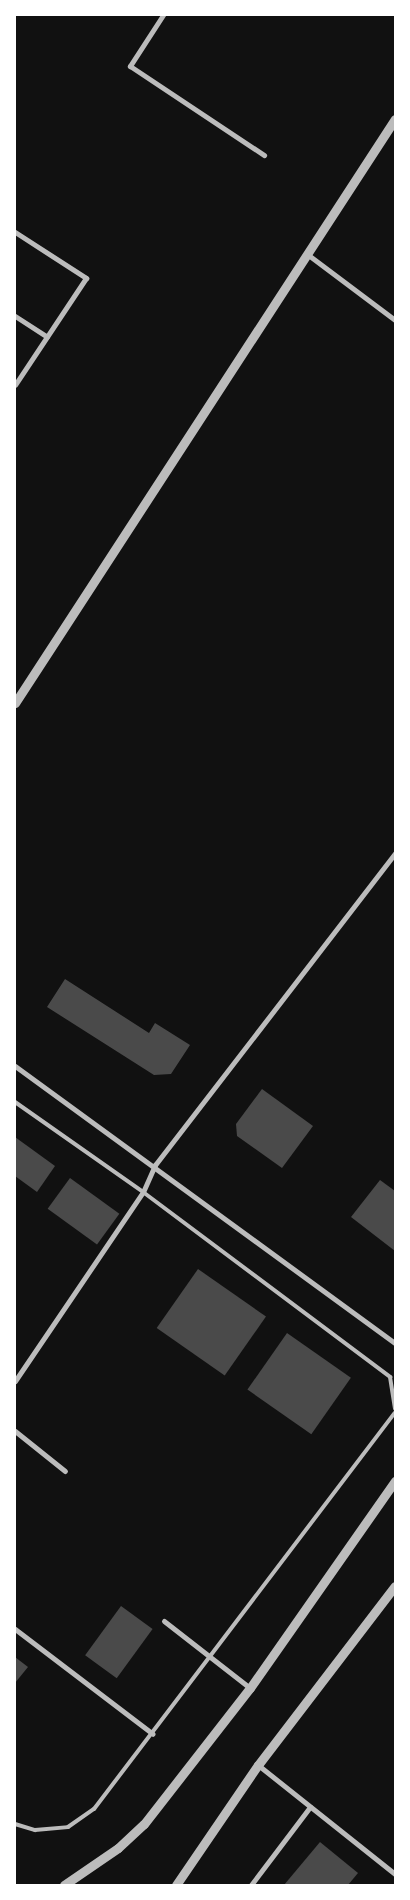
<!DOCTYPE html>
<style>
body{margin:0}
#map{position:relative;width:410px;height:1900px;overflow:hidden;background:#111;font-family:"Roboto Condensed",sans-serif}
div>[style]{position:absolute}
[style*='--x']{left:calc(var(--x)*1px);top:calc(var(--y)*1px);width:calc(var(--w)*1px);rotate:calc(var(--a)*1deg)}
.building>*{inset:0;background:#4a4a4a;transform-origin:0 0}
.service>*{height:4px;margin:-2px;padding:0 2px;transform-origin:2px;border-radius:2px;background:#bcbcbc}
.minor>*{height:5px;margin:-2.5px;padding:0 2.5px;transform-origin:2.5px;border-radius:2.5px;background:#bcbcbc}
.tertiary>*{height:9px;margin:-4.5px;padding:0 4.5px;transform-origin:4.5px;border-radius:4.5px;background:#bcbcbc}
span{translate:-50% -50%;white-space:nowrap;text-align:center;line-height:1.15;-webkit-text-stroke:5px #fff;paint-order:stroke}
.frame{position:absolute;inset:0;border:16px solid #fff;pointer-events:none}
</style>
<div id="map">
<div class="building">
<div style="clip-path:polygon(65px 979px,149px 1033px,155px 1023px,190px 1045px,171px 1074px,154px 1075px,47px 1007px)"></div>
<div style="clip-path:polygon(262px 1089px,313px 1126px,282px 1168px,237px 1136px,236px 1124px)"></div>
<div style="clip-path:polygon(15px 1137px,55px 1166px,37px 1192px,15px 1176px)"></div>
<div style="left:70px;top:1178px;width:61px;height:38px;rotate:36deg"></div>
<div style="clip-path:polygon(380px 1180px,395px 1191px,395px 1251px,351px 1217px)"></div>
<div style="left:198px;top:1269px;width:83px;height:72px;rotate:35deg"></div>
<div style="left:287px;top:1333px;width:78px;height:69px;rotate:35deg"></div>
<div style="left:121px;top:1606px;width:39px;height:61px;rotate:36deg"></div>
<div style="clip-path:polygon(15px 1657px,28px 1667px,15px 1683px)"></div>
<div style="clip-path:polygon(320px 1842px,358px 1873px,348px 1885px,284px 1885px)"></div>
</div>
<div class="service">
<div style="--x:15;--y:1102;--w:156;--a:35.1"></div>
<div style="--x:143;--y:1192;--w:309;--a:36.8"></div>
<div style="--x:390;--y:1377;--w:32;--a:81"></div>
<div style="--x:15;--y:1824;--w:21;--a:17"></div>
<div style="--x:35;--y:1830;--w:33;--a:-5"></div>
<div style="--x:68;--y:1827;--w:32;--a:-35"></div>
<div style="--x:94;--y:1809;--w:497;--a:-52.8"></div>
</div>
<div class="minor">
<div style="--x:163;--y:15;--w:61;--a:122.9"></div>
<div style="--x:130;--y:66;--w:161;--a:33.6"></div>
<div style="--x:15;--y:232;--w:85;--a:32.9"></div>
<div style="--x:86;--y:278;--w:128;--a:123.6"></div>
<div style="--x:307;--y:254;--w:110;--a:36.9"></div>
<div style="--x:15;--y:316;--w:38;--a:33"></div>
<div style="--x:15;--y:1066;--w:470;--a:36.1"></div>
<div style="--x:15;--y:1381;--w:228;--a:-55.9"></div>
<div style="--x:143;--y:1192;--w:30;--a:-66"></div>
<div style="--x:155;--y:1165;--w:394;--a:-52.4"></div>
<div style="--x:15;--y:1431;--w:64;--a:38.7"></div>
<div style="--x:164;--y:1621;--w:109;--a:37.9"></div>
<div style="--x:15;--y:1629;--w:173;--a:37.3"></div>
<div style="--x:258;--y:1765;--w:175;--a:38.5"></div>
<div style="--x:251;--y:1885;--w:98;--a:-52.9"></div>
</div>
<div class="tertiary">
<div style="--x:15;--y:703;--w:697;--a:-56.95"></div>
<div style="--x:64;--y:1885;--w:65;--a:-34.4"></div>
<div style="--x:118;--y:1848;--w:35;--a:-43"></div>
<div style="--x:144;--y:1824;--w:172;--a:-52.1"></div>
<div style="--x:250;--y:1688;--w:253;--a:-55"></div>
<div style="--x:176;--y:1885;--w:145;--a:-55.7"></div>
<div style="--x:258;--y:1765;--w:225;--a:-52.6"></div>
</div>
<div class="frame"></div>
</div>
